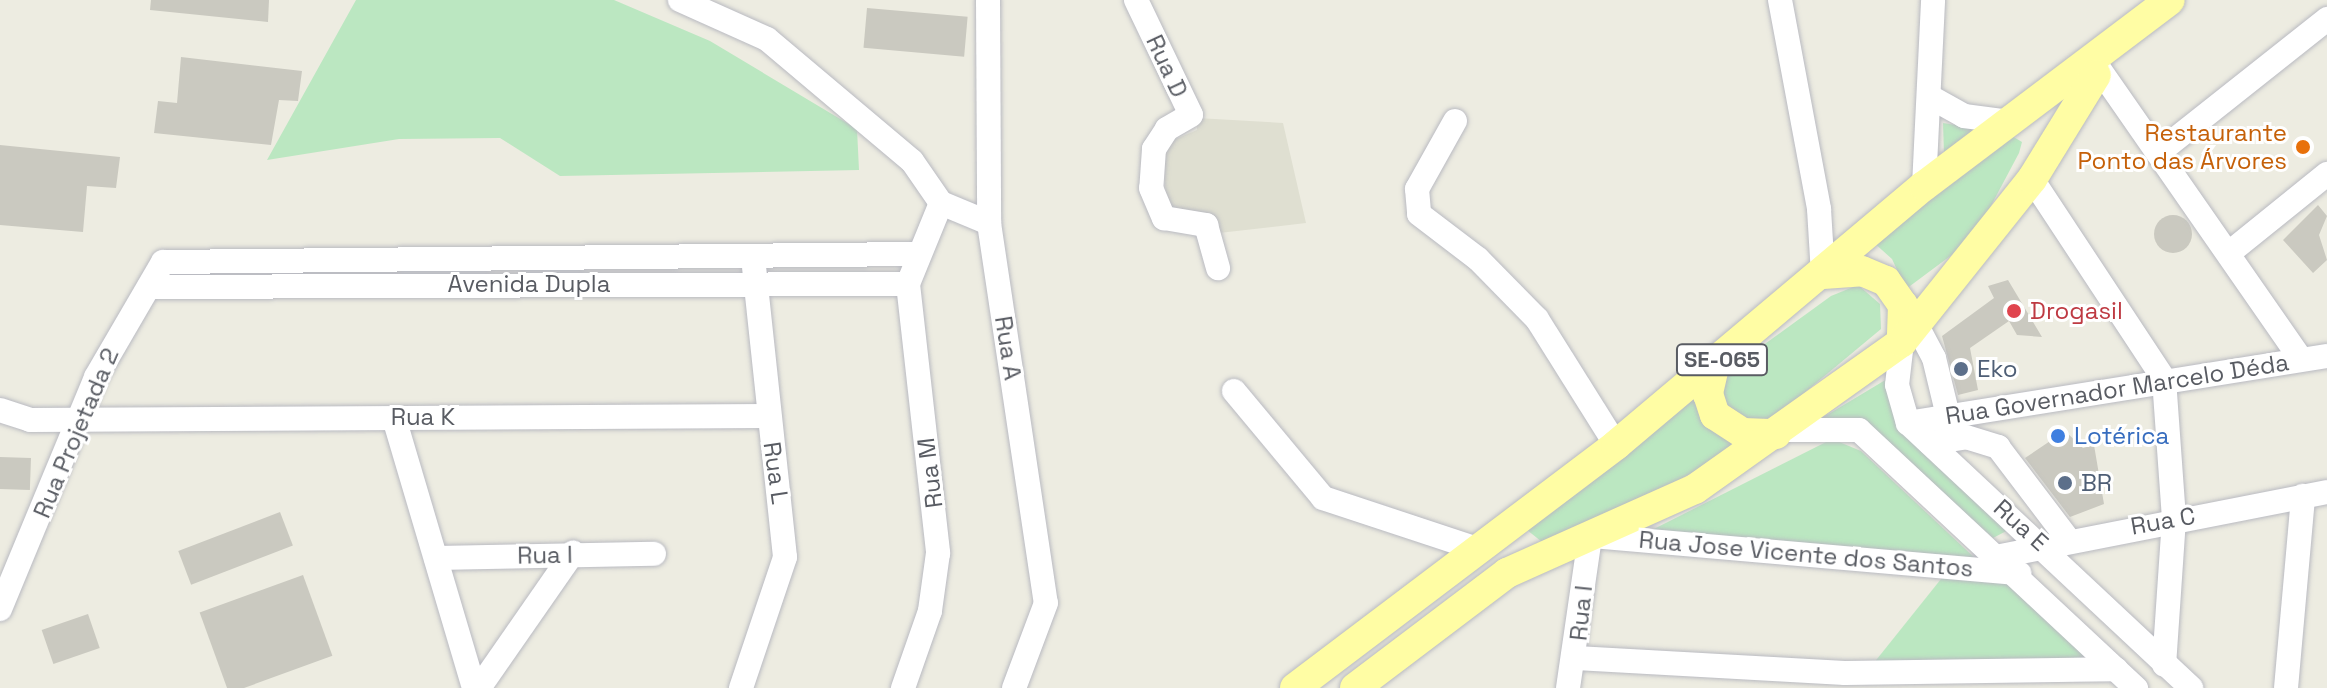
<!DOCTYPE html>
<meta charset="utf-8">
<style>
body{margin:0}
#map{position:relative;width:2327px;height:688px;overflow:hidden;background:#edece1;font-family:"Space Grotesk",sans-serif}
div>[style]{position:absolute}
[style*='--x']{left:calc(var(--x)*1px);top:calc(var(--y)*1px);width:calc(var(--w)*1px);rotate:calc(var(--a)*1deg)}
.education>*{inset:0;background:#dfdfd1}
.green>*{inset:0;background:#bbe7c1}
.building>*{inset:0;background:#cac9c0;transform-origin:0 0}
.round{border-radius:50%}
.roads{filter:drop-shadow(0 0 2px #b9bac1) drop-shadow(0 0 2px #b9bac1)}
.minor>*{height:24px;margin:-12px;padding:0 12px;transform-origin:12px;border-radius:12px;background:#fff}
.major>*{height:30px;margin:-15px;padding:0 15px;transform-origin:15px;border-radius:15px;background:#fffda4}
.dots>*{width:22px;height:22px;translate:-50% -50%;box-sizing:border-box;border:4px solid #fff;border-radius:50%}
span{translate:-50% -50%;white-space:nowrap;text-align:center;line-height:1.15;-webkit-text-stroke:6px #fff;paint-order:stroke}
.shield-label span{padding:2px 6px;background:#fff;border:2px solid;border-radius:6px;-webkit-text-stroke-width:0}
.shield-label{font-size:22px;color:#595c63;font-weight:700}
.street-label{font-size:24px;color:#595c63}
.food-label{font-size:24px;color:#c56008}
.right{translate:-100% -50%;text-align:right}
.health-label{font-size:24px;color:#be3a42}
.left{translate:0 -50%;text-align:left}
.service-label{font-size:24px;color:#4e5e75}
.shop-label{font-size:24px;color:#366cbe}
</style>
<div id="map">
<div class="education">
<div style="clip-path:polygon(1197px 118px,1283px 123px,1306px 223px,1219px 233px,1167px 207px,1163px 159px,1171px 141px,1197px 130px)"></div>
</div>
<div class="green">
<div style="clip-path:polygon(356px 0,614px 0,710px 41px,857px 129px,859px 170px,560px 176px,500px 138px,399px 139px,267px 160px)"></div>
<div style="clip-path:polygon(1943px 123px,1981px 129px,1944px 154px)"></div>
<div style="clip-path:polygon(2007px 133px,2022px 142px,2019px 153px,1985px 217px,1953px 254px,1906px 289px,1892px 259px,1872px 241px)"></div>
<div style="clip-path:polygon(1858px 285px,1880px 304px,1881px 329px,1767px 424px,1755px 426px,1717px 405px,1721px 379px,1744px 359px,1831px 296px)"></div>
<div style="clip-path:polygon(1892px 376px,1890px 388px,2012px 528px,1993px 538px,1872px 429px,1812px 424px)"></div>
<div style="clip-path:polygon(1698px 394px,1748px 441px,1658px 492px,1542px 542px,1522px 526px)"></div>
<div style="clip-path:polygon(1832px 439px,1861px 451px,1979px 562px,1642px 535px)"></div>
<div style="clip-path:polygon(1945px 574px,2004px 579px,2092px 660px,1873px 664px)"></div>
</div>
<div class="building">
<div style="clip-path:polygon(151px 0,269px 0,268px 22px,150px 10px)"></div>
<div style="left:867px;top:8px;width:101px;height:40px;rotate:5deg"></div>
<div style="clip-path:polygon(181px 57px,302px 71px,298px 101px,279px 100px,271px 145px,154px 133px,158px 101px,177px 103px)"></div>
<div style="clip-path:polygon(0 145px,120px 157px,116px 188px,87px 186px,83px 232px,0 225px)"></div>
<div style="clip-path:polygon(2318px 205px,2327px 216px,2319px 235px,2327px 260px,2313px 273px,2283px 240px)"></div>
<div class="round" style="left:2154px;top:215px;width:38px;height:38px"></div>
<div style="clip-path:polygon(2008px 280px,2042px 337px,2017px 335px,2009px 321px,1970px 348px,1978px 390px,1958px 395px,1942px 336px,1994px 298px,1988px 286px)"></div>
<div style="clip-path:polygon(2065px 431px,2083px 448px,2094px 445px,2104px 504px,2070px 517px,2025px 458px)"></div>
<div style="left:0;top:457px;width:31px;height:32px;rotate:2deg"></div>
<div style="left:280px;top:512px;width:36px;height:109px;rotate:69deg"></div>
<div style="left:303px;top:575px;width:86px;height:110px;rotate:70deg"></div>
<div style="left:88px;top:614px;width:36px;height:49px;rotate:71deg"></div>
</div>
<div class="roads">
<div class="minor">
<div style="--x:680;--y:0;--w:95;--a:24.1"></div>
<div style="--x:767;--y:39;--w:189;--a:40.1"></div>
<div style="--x:912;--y:161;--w:51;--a:55.4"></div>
<div style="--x:941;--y:203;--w:87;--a:112.2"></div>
<div style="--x:908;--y:284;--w:271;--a:83.6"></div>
<div style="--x:938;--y:553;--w:59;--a:97.9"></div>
<div style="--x:930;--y:611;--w:82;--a:109.3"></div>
<div style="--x:988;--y:0;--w:223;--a:89.7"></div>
<div style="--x:989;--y:223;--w:384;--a:81.5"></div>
<div style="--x:1046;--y:603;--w:91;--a:110.6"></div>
<div style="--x:1136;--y:0;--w:127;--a:64.4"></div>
<div style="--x:1191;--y:115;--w:28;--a:150"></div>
<div style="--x:1167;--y:129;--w:24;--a:123"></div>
<div style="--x:1154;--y:149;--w:39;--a:94"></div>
<div style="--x:1151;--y:188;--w:33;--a:67"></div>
<div style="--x:1164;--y:218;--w:43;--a:9.5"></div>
<div style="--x:1206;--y:225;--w:45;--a:74.4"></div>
<div style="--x:1780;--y:0;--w:213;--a:79.4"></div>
<div style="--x:1819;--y:209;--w:65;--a:86.5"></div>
<div style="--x:2100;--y:70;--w:352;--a:55.2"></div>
<div style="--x:1932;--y:98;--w:37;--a:29"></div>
<div style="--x:1964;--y:116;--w:46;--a:7.4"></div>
<div style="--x:1455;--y:121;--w:78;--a:119.2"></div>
<div style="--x:1417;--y:189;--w:25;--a:85"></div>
<div style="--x:1419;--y:214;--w:74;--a:37.3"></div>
<div style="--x:1478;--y:259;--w:84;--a:45.5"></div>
<div style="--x:1537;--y:319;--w:149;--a:57.9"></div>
<div style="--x:2158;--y:153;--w:216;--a:-38.4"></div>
<div style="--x:2032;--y:179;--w:240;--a:56.6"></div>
<div style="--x:2164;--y:379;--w:140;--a:85.9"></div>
<div style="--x:2174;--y:519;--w:146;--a:93.9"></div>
<div style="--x:1924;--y:186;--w:186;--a:-87.2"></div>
<div style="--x:941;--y:203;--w:52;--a:22.6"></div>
<div style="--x:2229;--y:253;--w:126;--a:-38.9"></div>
<div style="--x:149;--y:287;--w:759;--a:-0.23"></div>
<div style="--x:1917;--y:326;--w:36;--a:62"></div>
<div style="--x:1934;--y:358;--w:60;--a:76.4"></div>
<div style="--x:1902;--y:342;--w:43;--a:96.6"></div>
<div style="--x:1897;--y:385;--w:40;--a:74"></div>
<div style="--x:1908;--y:423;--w:388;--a:43.1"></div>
<div style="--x:1234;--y:391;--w:139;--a:50.2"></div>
<div style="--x:1323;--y:498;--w:162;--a:18.3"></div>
<div style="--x:0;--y:410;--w:32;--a:18"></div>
<div style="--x:30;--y:420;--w:738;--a:-0.31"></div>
<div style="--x:394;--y:418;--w:282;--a:73.5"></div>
<div style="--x:1908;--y:423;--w:424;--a:-9.1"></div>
<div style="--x:1782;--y:430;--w:77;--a:0"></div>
<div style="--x:1859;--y:430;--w:379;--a:43"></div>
<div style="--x:1930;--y:443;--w:36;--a:-9"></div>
<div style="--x:1966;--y:437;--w:34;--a:17"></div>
<div style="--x:1998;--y:447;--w:114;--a:52.8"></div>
<div style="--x:1593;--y:536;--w:428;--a:5"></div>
<div style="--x:2001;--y:556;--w:332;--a:-11.1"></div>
<div style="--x:436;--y:558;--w:218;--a:-1.1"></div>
<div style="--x:0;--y:609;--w:251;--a:-67.5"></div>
<div style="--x:96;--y:377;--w:133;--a:-59.8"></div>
<div style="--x:163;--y:262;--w:754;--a:-0.61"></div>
<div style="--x:1576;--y:658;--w:269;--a:3.2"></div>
<div style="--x:1845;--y:673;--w:271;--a:-0.8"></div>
<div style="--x:479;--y:688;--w:165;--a:-55.2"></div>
<div style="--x:741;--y:688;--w:138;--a:-71.4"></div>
<div style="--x:785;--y:557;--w:291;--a:-96.1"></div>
<div style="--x:1568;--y:688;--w:153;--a:-81.7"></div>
<div style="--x:2286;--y:688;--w:193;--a:-84.9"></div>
</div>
<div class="major">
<div style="--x:1823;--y:274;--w:39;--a:-4"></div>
<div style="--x:1862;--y:271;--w:26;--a:23"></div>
<div style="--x:1886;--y:281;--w:29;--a:55"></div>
<div style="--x:1903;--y:305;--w:37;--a:92"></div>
<div style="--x:1714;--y:367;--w:28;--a:103"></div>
<div style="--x:1708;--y:394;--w:22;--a:72"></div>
<div style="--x:1715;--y:415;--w:33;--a:33"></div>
<div style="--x:1743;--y:433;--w:33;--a:2"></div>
<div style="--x:1295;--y:688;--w:403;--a:-37.1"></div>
<div style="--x:1616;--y:445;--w:402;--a:-40.1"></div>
<div style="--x:1924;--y:186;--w:308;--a:-37.1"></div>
<div style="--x:1355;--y:688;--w:191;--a:-37.1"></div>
<div style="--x:1507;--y:573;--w:206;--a:-24.1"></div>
<div style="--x:1695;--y:489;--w:254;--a:-35.4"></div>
<div style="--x:1902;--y:342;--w:208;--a:-51.4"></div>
<div style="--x:2032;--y:179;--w:122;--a:-58.4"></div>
</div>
</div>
<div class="dots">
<div style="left:2303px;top:147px;background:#e8710a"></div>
<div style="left:2014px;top:311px;background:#e0444e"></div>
<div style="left:1961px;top:369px;background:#5c6f8a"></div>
<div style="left:2058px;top:436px;background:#3f7fe0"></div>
<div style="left:2065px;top:483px;background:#5c6f8a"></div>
</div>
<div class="shield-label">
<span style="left:1722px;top:360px">SE-065</span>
</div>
<div class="street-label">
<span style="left:1167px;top:66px;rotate:65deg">Rua D</span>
<span style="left:529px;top:284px">Avenida Dupla</span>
<span style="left:1008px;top:348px;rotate:81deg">Rua A</span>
<span style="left:2117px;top:389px;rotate:-9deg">Rua Governador Marcelo Déda</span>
<span style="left:423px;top:417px">Rua K</span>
<span style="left:76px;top:433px;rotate:-67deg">Rua Projetada 2</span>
<span style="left:776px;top:473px;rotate:82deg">Rua L</span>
<span style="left:930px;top:473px;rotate:-97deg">Rua M</span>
<span style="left:2163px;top:521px;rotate:-10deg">Rua C</span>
<span style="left:2021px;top:525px;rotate:42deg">Rua E</span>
<span style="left:1806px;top:554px;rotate:5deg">Rua Jose Vicente dos Santos</span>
<span style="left:545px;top:555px;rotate:-1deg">Rua I</span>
<span style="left:1581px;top:613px;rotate:-84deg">Rua I</span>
</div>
<div class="food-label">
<span class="right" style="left:2287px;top:147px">Restaurante<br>Ponto das Árvores</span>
</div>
<div class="health-label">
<span class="left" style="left:2030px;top:311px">Drogasil</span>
</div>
<div class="service-label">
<span class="left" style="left:1977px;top:369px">Eko</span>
<span class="left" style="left:2081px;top:483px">BR</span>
</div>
<div class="shop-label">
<span class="left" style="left:2074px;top:436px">Lotérica</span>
</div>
</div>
